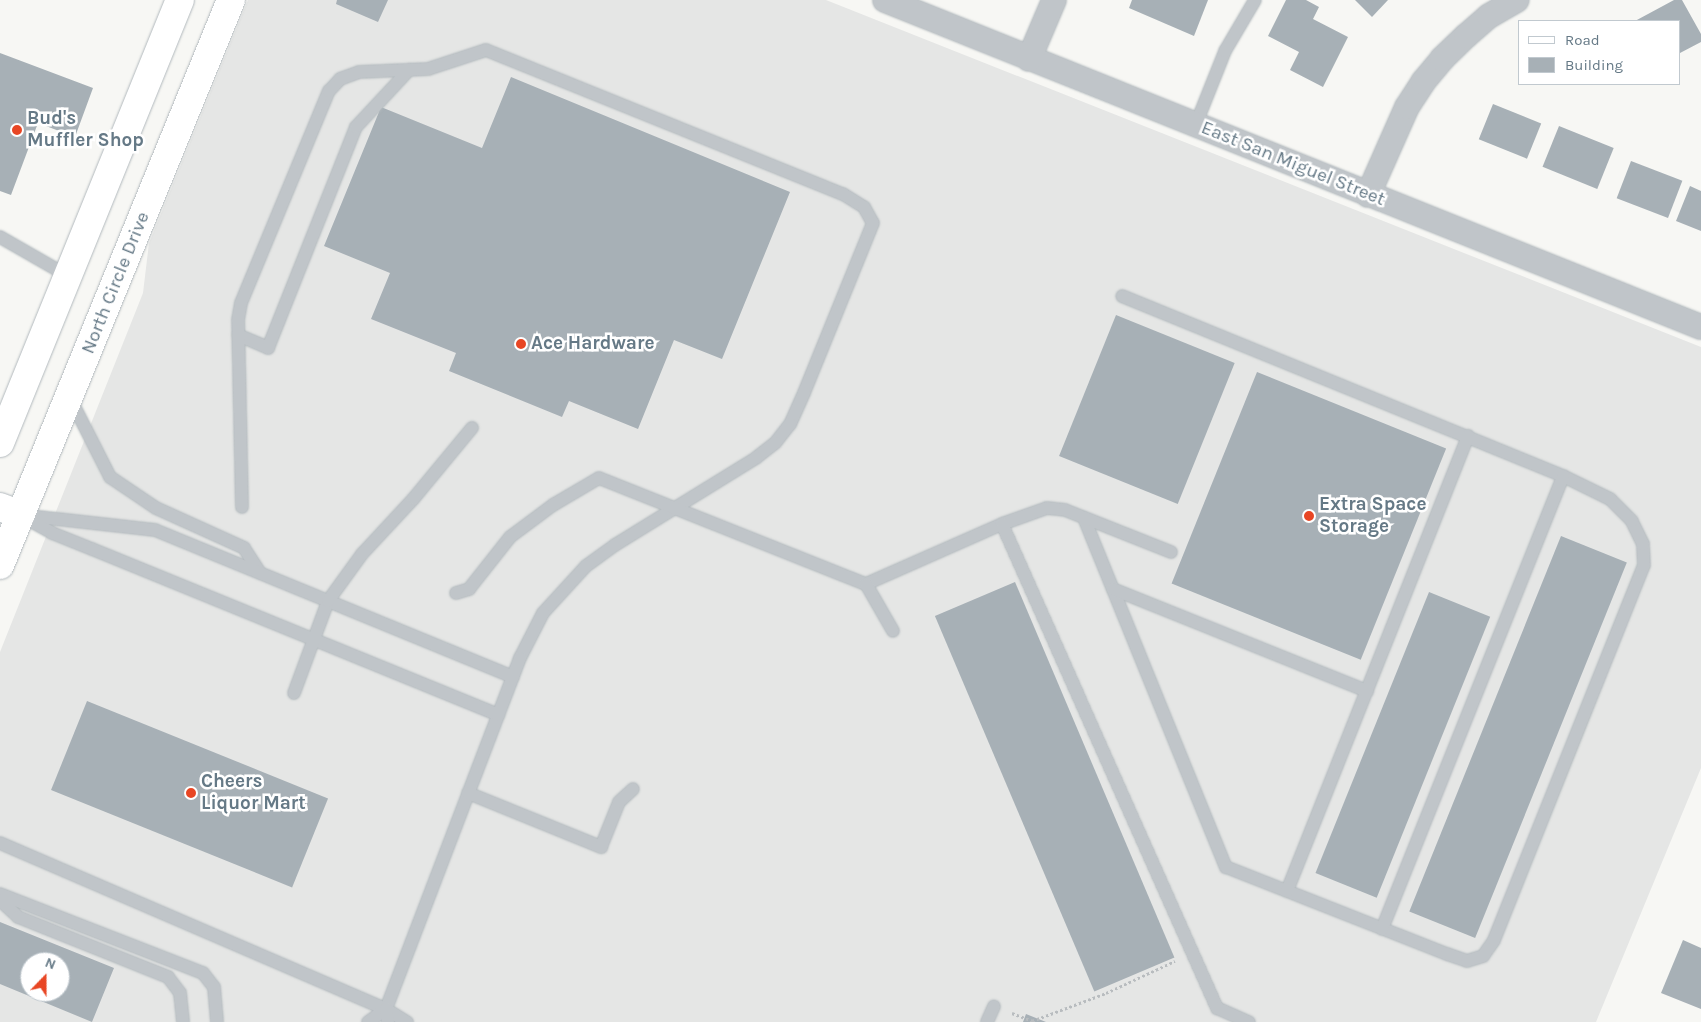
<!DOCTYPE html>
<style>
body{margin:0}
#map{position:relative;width:1701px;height:1022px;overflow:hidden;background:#f7f7f4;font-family:Karla,sans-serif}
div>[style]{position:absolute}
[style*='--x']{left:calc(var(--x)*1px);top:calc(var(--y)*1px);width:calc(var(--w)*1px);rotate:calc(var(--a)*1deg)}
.built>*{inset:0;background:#e5e6e5}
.building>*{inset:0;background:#a7b0b6;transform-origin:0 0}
.path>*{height:3px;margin-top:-1.5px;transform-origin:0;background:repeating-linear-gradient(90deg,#b8bcbf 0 2.5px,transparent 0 5px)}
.roads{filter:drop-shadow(0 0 1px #b2b9bd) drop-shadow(0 0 1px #b2b9bd)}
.service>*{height:12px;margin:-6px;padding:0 6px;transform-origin:6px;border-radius:6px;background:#c0c5c9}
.minor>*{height:24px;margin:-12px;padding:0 12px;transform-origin:12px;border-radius:12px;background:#c0c5c9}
.secondary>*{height:28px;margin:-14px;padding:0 14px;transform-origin:14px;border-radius:14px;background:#fff}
.primary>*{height:28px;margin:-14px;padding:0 14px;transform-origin:14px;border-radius:14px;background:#fff}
.dots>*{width:14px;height:14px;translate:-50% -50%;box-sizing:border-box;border:2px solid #fff;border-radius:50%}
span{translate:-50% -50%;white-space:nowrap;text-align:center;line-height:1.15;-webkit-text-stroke:5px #fff;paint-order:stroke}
.poi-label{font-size:19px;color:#657986;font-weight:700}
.left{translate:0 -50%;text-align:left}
.street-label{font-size:19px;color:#657986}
.legend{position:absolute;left:1518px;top:20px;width:162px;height:65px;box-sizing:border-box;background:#fff;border:1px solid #c1c9cf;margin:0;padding:6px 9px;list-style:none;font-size:15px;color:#657986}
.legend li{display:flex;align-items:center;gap:10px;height:25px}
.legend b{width:25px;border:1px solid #c1c9cf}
.north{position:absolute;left:20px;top:952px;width:50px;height:50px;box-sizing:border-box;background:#fff;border:1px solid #c1c9cf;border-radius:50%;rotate:22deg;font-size:14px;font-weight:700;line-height:20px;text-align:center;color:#657986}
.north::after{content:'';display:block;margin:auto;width:18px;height:22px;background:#e84624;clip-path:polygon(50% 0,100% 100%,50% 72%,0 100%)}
</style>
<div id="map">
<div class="built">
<div style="clip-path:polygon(evenodd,248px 0,826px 0,1701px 347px,1701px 768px,1596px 1022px,0 1022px,0 652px,143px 293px,149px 243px,248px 0,30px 962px,60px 962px,60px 992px,30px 992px,30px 962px)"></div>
</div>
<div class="building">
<div style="clip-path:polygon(337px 0,388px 0,378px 22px,336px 4px)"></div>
<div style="clip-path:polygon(1132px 0,1208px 0,1194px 36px,1129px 8px)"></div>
<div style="clip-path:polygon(1286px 0,1306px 0,1319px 7px,1313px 19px,1348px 37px,1323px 87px,1290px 70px,1299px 52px,1268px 36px)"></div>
<div style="clip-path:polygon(1355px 0,1388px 0,1372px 17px)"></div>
<div style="clip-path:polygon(1674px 0,1682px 0,1701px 34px,1701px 42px,1680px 53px,1680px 21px,1635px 21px)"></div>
<div style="clip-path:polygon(0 53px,93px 88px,75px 137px,38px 123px,11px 195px,0 191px)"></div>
<div style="clip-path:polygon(511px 77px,790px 192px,722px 359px,674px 340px,638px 429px,569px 401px,562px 417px,449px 371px,456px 353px,371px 319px,390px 273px,324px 246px,381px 107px,482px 148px)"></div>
<div style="left:1493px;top:104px;width:52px;height:38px;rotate:22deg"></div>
<div style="left:1559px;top:126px;width:59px;height:44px;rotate:22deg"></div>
<div style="left:1631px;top:161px;width:55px;height:40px;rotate:21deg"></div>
<div style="clip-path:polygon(1690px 186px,1701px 191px,1701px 231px,1676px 221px)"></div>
<div style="left:1116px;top:315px;width:128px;height:152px;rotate:22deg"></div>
<div style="left:1257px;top:372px;width:204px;height:228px;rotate:22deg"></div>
<div style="left:1561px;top:536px;width:71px;height:405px;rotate:22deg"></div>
<div style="left:1015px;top:582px;width:408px;height:87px;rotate:67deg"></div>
<div style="left:1429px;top:592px;width:66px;height:303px;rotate:22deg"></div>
<div style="left:87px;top:701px;width:260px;height:96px;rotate:22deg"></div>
<div style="clip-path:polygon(evenodd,0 922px,114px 968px,92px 1022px,0 984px,0 922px,30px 962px,60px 962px,60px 992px,30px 992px,30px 962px)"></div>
<div style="clip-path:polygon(1683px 940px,1701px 948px,1701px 1009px,1661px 993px)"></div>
<div style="clip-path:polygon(1026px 1014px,1046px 1022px,1023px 1022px)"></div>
</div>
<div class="path">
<div style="--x:1012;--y:1013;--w:25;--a:21"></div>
<div style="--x:1032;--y:1021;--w:79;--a:-20.7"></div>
<div style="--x:1106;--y:993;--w:76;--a:-24.9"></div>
</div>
<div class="roads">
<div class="service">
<div style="--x:1196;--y:124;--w:79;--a:-68.3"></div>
<div style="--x:1225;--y:51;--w:59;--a:-59.5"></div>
<div style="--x:0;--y:237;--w:78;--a:29.8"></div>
<div style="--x:238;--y:335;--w:33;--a:23"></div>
<div style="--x:268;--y:348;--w:238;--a:-68.3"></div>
<div style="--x:356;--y:127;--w:78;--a:-47.1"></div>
<div style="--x:70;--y:398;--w:89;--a:63.1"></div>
<div style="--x:110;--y:477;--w:55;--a:34"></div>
<div style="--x:156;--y:508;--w:97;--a:24.4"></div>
<div style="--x:244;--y:548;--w:30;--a:57"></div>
<div style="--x:242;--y:507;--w:187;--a:-91.2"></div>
<div style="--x:238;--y:320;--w:17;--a:-80"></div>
<div style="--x:241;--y:303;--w:230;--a:-67.5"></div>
<div style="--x:329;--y:91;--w:16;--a:-47"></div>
<div style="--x:340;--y:79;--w:20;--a:-20"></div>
<div style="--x:359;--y:72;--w:69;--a:-2.5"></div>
<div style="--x:428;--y:69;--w:61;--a:-18.1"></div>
<div style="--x:486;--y:50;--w:385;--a:22"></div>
<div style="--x:843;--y:194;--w:25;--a:32"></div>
<div style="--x:864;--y:207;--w:18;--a:61"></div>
<div style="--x:873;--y:223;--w:183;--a:112.1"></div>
<div style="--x:804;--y:393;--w:34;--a:114"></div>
<div style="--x:790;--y:424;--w:24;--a:128"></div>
<div style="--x:775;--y:443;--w:24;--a:142"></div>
<div style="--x:756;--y:458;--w:166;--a:148.3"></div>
<div style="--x:615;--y:545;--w:36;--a:144"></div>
<div style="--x:586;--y:566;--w:64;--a:132.5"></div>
<div style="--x:543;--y:613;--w:51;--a:117.1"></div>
<div style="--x:520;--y:658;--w:376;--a:110.9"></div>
<div style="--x:21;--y:515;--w:135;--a:6.4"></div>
<div style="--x:155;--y:530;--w:387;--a:22.3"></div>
<div style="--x:1084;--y:518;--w:377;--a:67.9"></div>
<div style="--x:1226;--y:867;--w:238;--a:21.5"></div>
<div style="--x:1447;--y:954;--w:21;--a:19"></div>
<div style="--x:1467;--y:961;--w:17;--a:-17"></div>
<div style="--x:1483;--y:956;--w:19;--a:-55"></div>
<div style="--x:1494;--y:940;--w:404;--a:-68.2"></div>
<div style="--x:1644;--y:565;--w:21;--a:-93"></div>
<div style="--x:1643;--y:544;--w:25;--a:-116"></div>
<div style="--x:1632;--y:521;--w:31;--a:-135"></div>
<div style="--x:1610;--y:499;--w:52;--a:-153.9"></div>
<div style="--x:1563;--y:476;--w:476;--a:-157.8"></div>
<div style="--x:27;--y:519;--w:29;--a:29"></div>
<div style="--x:52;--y:533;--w:43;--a:21.8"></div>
<div style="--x:92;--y:549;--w:439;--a:22.2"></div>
<div style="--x:1002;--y:524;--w:48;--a:-19.6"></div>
<div style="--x:1047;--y:508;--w:18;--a:6"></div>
<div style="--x:1065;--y:510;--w:114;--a:21.6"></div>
<div style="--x:866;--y:584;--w:149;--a:-23.8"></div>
<div style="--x:1002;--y:524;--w:530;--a:66.05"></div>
<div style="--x:1217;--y:1008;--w:35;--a:24"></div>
<div style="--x:1113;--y:589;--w:274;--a:21.9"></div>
<div style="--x:456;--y:593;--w:14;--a:-17"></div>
<div style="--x:469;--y:589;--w:66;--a:-51.7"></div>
<div style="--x:510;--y:537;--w:54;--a:-36.7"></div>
<div style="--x:553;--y:505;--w:53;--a:-30.4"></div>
<div style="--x:599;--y:478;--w:287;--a:21.7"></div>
<div style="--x:866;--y:584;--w:54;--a:60.1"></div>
<div style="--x:294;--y:693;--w:98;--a:-69.7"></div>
<div style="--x:328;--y:601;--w:58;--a:-54.1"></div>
<div style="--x:362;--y:554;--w:76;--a:-47.1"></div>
<div style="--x:414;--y:498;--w:91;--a:-50.4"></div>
<div style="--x:468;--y:793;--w:144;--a:22.1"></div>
<div style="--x:601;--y:847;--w:48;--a:-68.2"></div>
<div style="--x:619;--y:802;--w:19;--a:-43"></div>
<div style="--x:0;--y:843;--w:420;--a:23.3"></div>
<div style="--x:386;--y:1009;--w:25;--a:32"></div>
<div style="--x:1287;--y:891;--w:490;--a:-68.3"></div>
<div style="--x:0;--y:894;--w:218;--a:21.3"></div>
<div style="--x:203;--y:973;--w:18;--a:52"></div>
<div style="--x:214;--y:987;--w:35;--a:85"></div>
<div style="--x:0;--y:900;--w:25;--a:43"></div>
<div style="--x:18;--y:917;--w:162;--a:21.8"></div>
<div style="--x:168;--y:977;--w:20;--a:53"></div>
<div style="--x:180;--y:993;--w:29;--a:84"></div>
<div style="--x:1382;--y:929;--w:488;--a:-68.2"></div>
<div style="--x:368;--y:1022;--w:22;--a:-36"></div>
<div style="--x:386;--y:1009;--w:13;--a:81"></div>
<div style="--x:987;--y:1022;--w:17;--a:-66"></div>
</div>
<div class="minor">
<div style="--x:885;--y:0;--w:879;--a:21.84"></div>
<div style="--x:1029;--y:59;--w:64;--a:-67"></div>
<div style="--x:1368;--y:195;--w:96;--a:-66.1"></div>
<div style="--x:1407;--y:107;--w:30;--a:-57"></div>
<div style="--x:1423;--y:82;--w:30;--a:-50"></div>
<div style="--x:1442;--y:59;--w:33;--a:-44"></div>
<div style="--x:1466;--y:36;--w:30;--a:-41"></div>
<div style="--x:1489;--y:16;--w:32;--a:-30"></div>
</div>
<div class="secondary">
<div style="--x:0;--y:507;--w:22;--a:21"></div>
</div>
<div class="primary">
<div style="--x:0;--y:443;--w:478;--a:-67.9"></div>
<div style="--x:0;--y:565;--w:610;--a:-67.76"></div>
</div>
</div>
<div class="dots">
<div style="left:17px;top:130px;background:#e84624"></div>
<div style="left:521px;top:344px;background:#e84624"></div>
<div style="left:1309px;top:516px;background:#e84624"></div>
<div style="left:191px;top:793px;background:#e84624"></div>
</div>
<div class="poi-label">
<span class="left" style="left:27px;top:130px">Bud's<br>Muffler Shop</span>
<span class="left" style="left:531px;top:344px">Ace Hardware</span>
<span class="left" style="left:1319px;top:516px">Extra Space<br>Storage</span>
<span class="left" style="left:201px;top:793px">Cheers<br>Liquor Mart</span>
</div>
<div class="street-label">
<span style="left:1293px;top:164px;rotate:22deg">East San Miguel Street</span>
<span style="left:116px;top:283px;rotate:-68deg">North Circle Drive</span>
</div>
<ul class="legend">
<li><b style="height:6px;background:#fff"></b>Road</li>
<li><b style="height:14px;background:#a7b0b6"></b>Building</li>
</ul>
<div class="north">N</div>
</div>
